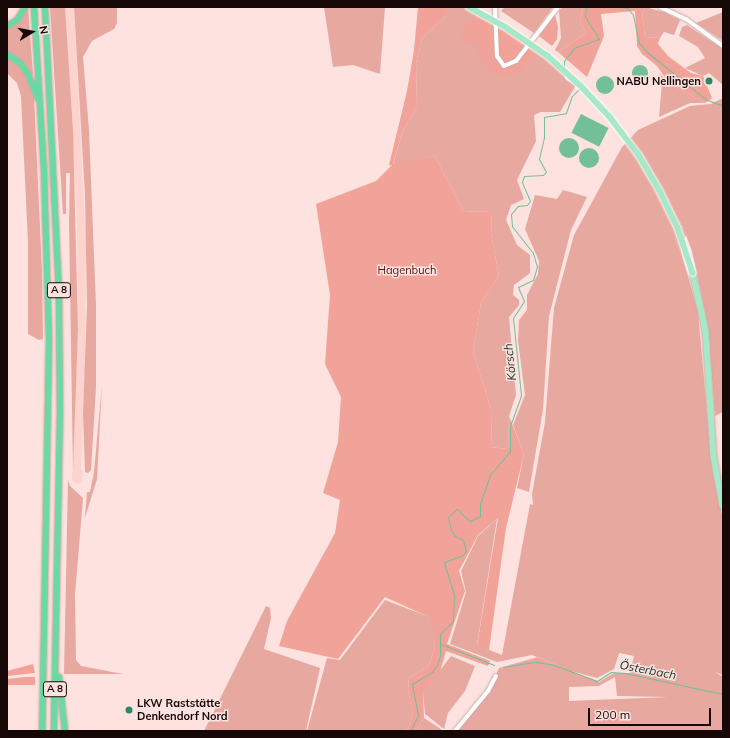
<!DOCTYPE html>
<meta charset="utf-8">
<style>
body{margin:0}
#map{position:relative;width:730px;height:738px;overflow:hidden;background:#fde2df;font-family:Mulish,sans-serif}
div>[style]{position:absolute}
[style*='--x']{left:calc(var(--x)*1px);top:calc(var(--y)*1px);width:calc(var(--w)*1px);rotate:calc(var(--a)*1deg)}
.built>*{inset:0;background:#fcd3cd}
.green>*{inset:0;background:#e7a8a0}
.forest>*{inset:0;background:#f1a399}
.water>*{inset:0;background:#73bf98;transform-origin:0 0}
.round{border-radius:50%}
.stream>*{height:1px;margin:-0.5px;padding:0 0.5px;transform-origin:0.5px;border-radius:0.5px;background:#73bf98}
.roads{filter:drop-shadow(0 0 1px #d3a9a4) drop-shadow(0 0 1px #d3a9a4)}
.minor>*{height:4px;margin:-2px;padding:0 2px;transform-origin:2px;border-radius:2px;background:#fff}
.major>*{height:5.5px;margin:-2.75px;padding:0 2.75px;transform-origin:2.75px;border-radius:2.75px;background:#a6e8c8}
.highway>*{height:6px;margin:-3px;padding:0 3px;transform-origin:3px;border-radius:3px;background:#6bd9a4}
.bridges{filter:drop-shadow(0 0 1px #fff) drop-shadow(0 0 1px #fff)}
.major-bridge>*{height:5.5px;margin:-2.75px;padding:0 2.75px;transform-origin:2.75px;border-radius:2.75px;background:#a6e8c8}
.dots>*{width:11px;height:11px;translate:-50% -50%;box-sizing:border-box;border:2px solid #fde2df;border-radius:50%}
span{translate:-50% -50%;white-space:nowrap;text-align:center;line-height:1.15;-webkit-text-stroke:3px #fde2df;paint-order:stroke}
.shield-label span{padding:1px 3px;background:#fde2df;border:1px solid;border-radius:3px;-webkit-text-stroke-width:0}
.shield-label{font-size:10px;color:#150807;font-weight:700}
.poi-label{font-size:11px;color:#150807;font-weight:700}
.right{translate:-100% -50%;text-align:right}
.left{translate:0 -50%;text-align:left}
.park-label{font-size:11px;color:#530f0d}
.water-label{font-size:12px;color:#123524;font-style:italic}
.frame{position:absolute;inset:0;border:8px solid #150807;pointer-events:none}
.north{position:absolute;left:12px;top:12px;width:40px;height:40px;-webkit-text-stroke:3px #fde2df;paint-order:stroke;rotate:80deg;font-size:11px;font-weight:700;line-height:16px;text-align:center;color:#150807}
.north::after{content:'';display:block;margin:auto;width:14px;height:18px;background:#150807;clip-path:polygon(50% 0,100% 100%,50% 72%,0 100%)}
.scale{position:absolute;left:588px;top:708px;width:123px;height:18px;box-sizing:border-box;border:2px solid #150807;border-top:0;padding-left:5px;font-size:12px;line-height:14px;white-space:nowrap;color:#150807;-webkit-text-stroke:3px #fde2df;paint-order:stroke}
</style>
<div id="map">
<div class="built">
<div style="clip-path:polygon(65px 7px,74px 7px,86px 244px,85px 369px,81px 470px,83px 471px,82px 482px,76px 484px,72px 480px,78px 329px,77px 223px)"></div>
</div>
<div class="green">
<div style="clip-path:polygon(28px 7px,33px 74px,32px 76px,7px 52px,7px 28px)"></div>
<div style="clip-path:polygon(50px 7px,65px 7px,73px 131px,78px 329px,73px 470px,69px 221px,70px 173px,66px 173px,66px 214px,63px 214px)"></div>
<div style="clip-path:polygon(74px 7px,117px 7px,117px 23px,114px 29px,92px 41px,83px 57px,89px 130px,96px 306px,96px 387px,91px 470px,88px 473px,85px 472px,83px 414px,87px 306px,85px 195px)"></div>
<div style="clip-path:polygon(324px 7px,385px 7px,380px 74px,353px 65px,333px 67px)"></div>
<div style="clip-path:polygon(447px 7px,463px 7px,479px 14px,481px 42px,539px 50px,560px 66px,566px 80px,576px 85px,560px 112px,541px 112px,534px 115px,536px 141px,517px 180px,524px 199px,511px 205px,506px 220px,517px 245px,530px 255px,530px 273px,514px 285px,513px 295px,519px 300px,519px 305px,509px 317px,516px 395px,509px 416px,508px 449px,491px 447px,492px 412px,473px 352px,481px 303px,499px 276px,491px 234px,492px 212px,463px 211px,435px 156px,393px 165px,402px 133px,417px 106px,416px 63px,422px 38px,447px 15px)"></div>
<div style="clip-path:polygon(505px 7px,553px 7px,534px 33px,501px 11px)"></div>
<div style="clip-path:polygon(563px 7px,583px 7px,580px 21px,586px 33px,558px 52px,555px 50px,561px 38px,559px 11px)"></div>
<div style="clip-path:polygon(645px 7px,664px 12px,680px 20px,674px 35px,664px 32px,660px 38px,645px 37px,642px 12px)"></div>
<div style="clip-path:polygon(723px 12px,723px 41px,696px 23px)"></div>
<div style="clip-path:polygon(687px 25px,723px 49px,723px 85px,709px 73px,703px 76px,685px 68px,705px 58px,698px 47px,679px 36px,682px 27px)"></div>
<div style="clip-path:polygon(7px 56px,23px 69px,34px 97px,42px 271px,43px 339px,39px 340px,28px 334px,28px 242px,21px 96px,17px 83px,7px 73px)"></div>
<div style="clip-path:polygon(659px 73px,668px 82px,705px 103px,690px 103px,659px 117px,662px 83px)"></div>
<div style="clip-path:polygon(evenodd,723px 98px,723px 412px,715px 416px,708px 326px,692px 251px,686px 235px,681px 251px,698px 312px,712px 469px,723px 519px,723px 675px,715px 672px,723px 677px,723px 731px,456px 731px,487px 696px,499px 668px,538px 657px,570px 670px,532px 655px,497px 662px,450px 644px,466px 592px,461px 571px,478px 536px,497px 519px,477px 645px,502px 655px,530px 504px,533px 505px,532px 494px,545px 422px,554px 308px,574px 235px,622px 147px,638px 130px,690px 106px,711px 104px,723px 98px,619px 653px,634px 656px,630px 673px,614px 673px,599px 682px,571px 671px,597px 678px,614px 669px,619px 653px,723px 98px,615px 677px,617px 696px,668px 697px,569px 701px,569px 687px,599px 686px,615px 677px)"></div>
<div style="clip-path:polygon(563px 190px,587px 197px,571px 230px,549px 316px,543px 409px,529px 492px,517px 488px,524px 454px,513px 425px,525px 395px,518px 341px,519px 320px,527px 310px,527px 295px,538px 274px,539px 261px,525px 229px,535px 195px,557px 199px)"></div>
<div style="clip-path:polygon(102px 384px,97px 479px,85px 518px,87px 492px,90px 492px,94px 472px)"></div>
<div style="clip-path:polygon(68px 480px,70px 486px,83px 498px,75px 595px,76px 660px,81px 666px,123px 674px,64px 674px)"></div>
<div style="clip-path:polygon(385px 600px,432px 618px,435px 646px,429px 666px,409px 678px,408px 690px,413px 715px,408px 729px,398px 731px,307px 731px,327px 658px,340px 660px)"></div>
<div style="clip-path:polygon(266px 606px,270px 608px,271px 618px,264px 649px,320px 668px,306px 731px,204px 731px)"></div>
<div style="clip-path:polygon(451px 656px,475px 666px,465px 691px,448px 713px,444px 729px,425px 714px,423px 693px)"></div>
<div style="clip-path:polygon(424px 718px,438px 727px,443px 731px,415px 731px)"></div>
</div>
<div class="forest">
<div style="clip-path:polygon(418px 7px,447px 7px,447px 15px,422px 38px,416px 63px,417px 106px,402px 133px,393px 164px,435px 156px,463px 211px,492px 212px,491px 234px,499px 276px,481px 303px,473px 352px,492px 412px,491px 447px,508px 449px,509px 416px,524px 454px,506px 528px,489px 650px,477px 646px,498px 518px,478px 535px,459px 571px,465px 591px,447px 644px,490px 661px,488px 666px,446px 651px,440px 672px,423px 693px,424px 718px,415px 731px,398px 731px,408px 729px,413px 715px,408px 690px,409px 678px,429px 666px,435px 646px,431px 618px,385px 597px,338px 659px,279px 646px,287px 621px,335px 533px,340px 500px,323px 493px,338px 442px,341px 397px,325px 364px,330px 295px,316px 204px,376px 181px,392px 165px,389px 165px,407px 91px,414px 50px)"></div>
<div style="clip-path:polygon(583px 7px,645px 7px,642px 12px,645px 37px,660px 38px,658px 44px,668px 56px,691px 73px,703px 76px,712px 98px,705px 103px,668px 82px,657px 66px,642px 54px,637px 46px,635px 11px,601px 14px,604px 36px,587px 77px,558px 52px,586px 33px,580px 21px)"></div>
<div style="clip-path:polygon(479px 14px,539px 50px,517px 75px,494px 75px,476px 53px,480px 42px,467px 45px,458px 31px)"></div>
<div style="clip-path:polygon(555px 15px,558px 27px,557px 39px,552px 46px,539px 36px)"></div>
<div style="clip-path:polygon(33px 664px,35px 673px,7px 676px,7px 671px)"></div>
<div style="clip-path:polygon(25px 677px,35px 677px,35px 685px,7px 685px,7px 679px)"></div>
</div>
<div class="water">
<div class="round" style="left:632px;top:65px;width:16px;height:16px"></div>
<div class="round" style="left:596px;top:76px;width:18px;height:18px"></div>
<div style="left:581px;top:114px;width:31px;height:21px;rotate:27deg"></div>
<div class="round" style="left:559px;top:138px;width:20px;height:20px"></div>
<div class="round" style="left:579px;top:148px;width:20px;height:20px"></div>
</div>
<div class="stream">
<div style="--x:603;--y:7;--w:9;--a:0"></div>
<div style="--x:620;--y:7;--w:7;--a:8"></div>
<div style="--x:627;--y:8;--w:9;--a:49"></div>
<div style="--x:633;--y:15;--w:29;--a:78"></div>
<div style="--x:639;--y:43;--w:12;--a:48"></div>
<div style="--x:647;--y:52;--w:75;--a:39"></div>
<div style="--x:705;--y:99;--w:19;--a:21"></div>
<div style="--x:564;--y:67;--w:6;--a:-90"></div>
<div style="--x:564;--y:61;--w:16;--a:-52"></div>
<div style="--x:574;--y:48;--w:27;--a:-20"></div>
<div style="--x:599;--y:39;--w:26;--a:-122"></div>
<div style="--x:585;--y:17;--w:10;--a:-84"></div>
<div style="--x:441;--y:644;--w:57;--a:21.6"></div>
<div style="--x:503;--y:667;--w:33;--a:-9"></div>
<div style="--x:536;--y:662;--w:18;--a:9"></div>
<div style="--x:554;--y:665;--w:46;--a:20.4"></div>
<div style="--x:597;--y:681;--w:17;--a:-33"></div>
<div style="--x:611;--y:672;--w:14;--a:4"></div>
<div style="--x:625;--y:673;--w:100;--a:12.1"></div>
<div style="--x:410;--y:731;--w:18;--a:-63"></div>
<div style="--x:418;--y:715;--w:32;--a:-101"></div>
<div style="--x:412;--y:684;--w:23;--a:-31"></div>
<div style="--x:432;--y:672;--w:9;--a:-54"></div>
<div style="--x:437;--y:665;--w:9;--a:-72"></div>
<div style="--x:440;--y:656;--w:22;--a:-90"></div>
<div style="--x:440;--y:634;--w:18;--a:-45"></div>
<div style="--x:453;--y:621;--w:26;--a:-88"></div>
<div style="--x:454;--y:595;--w:34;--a:-107"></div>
<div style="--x:444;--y:562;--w:20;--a:-20"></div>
<div style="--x:463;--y:555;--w:5;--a:-53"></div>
<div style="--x:466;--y:551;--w:11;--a:-105"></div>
<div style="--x:463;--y:540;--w:9;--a:-153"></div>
<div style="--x:455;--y:536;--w:7;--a:-124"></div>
<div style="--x:451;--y:530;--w:13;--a:-103"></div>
<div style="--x:448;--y:517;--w:12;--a:-42"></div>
<div style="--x:457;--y:509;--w:18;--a:43"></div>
<div style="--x:470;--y:521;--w:11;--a:-27"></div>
<div style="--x:480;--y:516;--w:12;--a:-90"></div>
<div style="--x:480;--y:504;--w:31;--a:-71"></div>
<div style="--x:490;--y:475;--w:31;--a:-50"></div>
<div style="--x:510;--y:451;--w:25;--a:-90"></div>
<div style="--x:510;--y:426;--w:33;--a:-70"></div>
<div style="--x:521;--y:395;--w:77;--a:-95.9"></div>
<div style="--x:513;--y:318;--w:20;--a:-57"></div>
<div style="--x:524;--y:301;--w:15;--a:-113"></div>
<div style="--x:518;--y:287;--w:17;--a:-25"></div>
<div style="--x:533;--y:280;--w:14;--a:-73"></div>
<div style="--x:537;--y:267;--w:15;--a:-106"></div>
<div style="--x:533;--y:253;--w:34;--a:-128"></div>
<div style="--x:512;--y:226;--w:12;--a:-95"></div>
<div style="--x:511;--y:214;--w:11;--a:-49"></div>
<div style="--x:518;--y:206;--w:9;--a:-6"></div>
<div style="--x:527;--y:205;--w:5;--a:-53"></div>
<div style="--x:530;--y:201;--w:21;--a:-113"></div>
<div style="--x:522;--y:182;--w:6;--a:-72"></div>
<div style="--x:524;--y:176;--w:19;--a:-3"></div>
<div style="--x:543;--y:175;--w:4;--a:-45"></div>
<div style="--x:546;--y:172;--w:15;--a:-118"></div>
<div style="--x:539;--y:159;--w:22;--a:-77"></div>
<div style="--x:544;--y:138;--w:21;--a:-90"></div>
<div style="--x:544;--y:117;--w:22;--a:-10"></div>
<div style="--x:566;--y:113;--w:18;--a:-71"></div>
<div style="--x:572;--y:96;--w:11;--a:-45"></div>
</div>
<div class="roads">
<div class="minor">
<div style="--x:495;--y:7;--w:49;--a:87.7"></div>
<div style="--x:497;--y:56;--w:12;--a:55"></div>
<div style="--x:504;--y:66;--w:13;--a:-23"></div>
<div style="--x:516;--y:61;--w:68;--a:-52.1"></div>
<div style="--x:660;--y:7;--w:29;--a:25"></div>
<div style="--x:686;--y:19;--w:46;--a:36.1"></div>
<div style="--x:455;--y:731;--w:52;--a:-50.5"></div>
<div style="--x:488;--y:691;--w:17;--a:-62"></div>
</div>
<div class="major">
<div style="--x:693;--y:273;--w:59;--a:77.4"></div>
<div style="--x:706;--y:331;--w:126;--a:86.4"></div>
<div style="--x:714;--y:457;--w:50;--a:79.6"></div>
</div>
<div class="highway">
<div style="--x:34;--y:7;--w:164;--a:86.5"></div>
<div style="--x:44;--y:171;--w:172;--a:88.3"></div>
<div style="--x:49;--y:343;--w:388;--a:91"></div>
<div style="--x:45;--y:7;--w:291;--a:87.2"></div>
<div style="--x:59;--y:298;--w:113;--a:89.5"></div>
<div style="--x:60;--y:411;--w:320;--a:91.1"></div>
<div style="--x:7;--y:26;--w:12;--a:-31"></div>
<div style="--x:17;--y:20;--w:15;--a:-58"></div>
<div style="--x:7;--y:54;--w:16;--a:35"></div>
<div style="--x:20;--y:63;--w:14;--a:54"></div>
<div style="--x:28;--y:74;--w:27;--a:68"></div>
<div style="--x:59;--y:677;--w:54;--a:83.7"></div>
</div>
</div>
<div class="bridges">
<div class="major-bridge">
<div style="--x:469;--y:7;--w:43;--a:28.9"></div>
<div style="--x:507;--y:28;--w:50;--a:34.3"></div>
<div style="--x:548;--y:56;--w:43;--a:42.2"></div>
<div style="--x:580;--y:85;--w:44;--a:46.8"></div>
<div style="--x:610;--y:117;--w:48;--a:52.7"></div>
<div style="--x:639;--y:155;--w:42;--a:59.7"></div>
<div style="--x:660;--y:191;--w:41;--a:64.1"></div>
<div style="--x:678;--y:228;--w:47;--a:71.6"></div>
</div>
</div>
<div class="dots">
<div style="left:709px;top:81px;background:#2b8860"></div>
<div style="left:129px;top:710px;background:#2b8860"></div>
</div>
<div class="shield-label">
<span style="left:59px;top:290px">A 8</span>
<span style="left:55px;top:689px">A 8</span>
</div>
<div class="poi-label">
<span class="right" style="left:701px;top:81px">NABU Nellingen</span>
<span class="left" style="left:137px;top:710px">LKW Raststätte<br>Denkendorf Nord</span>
</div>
<div class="park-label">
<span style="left:407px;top:270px">Hagenbuch</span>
</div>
<div class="water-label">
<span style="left:510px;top:362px;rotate:-96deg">Körsch</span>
<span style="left:648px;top:670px;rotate:11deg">Österbach</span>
</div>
<div class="frame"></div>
<div class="north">N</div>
<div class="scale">200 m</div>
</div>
